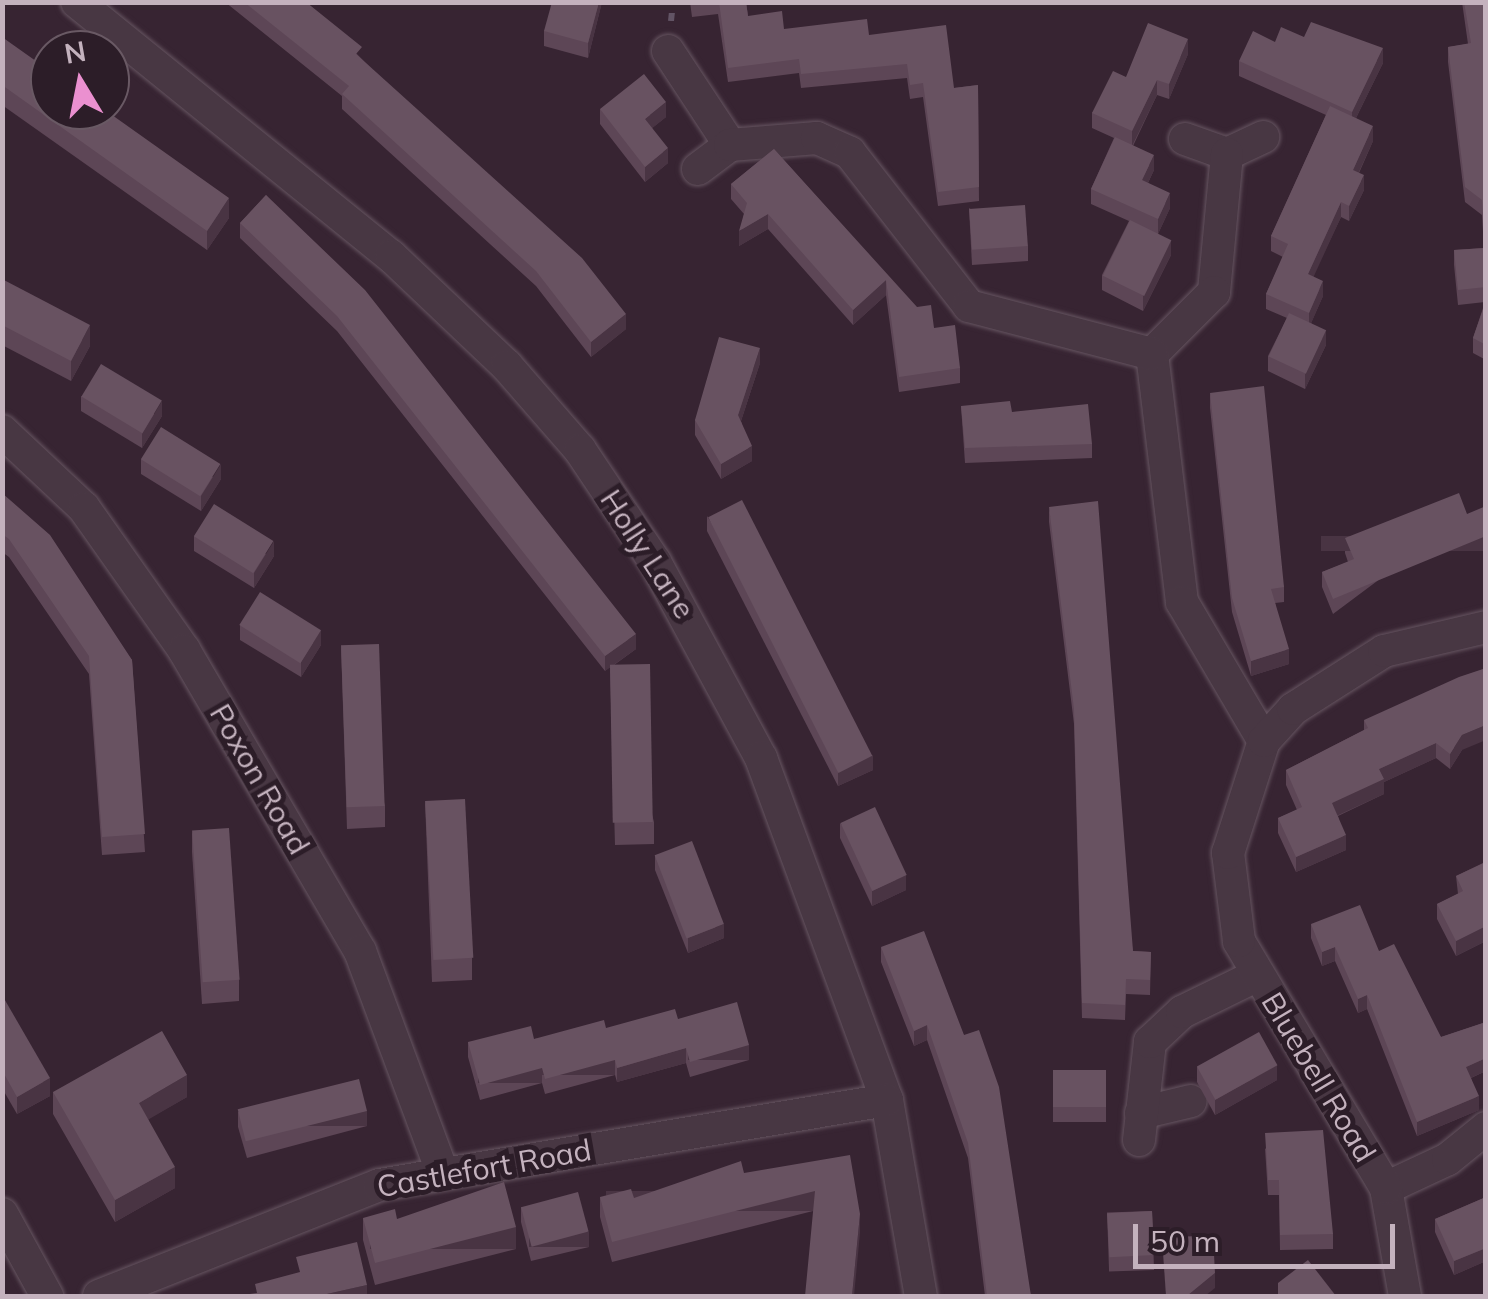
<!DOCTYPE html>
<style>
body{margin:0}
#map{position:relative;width:1488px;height:1299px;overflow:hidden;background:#372432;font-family:Mulish,sans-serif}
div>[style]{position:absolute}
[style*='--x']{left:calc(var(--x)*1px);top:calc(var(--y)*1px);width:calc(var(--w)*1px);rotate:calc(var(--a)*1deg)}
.path>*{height:6px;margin-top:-3px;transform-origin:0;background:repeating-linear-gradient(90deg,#625465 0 8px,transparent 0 16px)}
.roads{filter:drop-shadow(0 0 2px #665561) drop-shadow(0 0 2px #665561)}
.street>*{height:32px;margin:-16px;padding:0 16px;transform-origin:16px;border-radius:16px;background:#483743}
.wall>*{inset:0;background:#5d4656;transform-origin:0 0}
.shaded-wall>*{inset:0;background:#493443;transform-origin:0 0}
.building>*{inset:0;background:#685261;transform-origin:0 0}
span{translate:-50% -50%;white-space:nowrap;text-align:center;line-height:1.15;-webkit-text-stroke:10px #2c1d28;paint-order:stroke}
.street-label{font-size:30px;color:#c4b2be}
.frame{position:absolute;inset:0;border:5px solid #c4b2be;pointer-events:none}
.north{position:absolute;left:30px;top:30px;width:100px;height:100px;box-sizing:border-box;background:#2c1d28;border:2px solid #695964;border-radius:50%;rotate:350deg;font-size:28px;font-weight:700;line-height:40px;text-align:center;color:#c4b2be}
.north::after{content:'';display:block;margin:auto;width:35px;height:45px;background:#eb90d0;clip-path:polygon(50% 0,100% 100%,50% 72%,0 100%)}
.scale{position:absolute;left:1133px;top:1224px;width:262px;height:45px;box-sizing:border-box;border:5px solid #c4b2be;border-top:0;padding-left:12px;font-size:30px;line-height:35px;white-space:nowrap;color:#c4b2be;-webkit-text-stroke:8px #2c1d28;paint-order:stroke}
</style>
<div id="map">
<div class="path">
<div style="--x:671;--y:21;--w:19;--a:-84"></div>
</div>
<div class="roads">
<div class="street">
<div style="--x:77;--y:2;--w:404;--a:39"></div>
<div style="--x:391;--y:256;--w:160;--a:43.5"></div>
<div style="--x:507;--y:366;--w:111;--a:49"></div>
<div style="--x:580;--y:450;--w:135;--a:56.2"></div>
<div style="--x:655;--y:562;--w:223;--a:61.6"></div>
<div style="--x:761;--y:758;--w:364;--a:69.8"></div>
<div style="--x:887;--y:1100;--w:199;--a:80.2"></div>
<div style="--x:668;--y:51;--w:113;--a:56.6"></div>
<div style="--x:1185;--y:139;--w:45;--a:19.7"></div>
<div style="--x:1227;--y:154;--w:40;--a:-25"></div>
<div style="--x:1227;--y:154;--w:139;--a:95.4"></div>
<div style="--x:1214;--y:292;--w:88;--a:135"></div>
<div style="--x:1152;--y:354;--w:250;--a:83.1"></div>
<div style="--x:1182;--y:602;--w:161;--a:59.5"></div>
<div style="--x:698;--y:169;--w:40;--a:-37"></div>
<div style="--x:730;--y:145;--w:87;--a:-4.6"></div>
<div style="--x:817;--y:138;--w:36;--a:24"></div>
<div style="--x:850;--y:153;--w:194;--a:52.1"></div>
<div style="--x:969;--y:306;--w:189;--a:14.7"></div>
<div style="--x:2;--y:431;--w:112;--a:43.2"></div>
<div style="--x:84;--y:508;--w:174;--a:54.8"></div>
<div style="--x:184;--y:650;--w:349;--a:59.7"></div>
<div style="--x:360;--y:951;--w:236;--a:69.6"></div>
<div style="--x:1141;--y:1113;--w:51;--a:-13.5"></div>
<div style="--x:1139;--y:1140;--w:99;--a:-83.6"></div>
<div style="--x:1150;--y:1042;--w:44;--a:-43.2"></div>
<div style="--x:1182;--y:1012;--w:85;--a:-26"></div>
<div style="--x:1386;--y:1188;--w:68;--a:-25.1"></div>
<div style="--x:1448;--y:1159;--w:49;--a:-39.2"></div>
<div style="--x:2;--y:1214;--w:94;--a:61.2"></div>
<div style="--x:99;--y:1296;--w:301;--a:-21.6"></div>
<div style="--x:379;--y:1185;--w:515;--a:-9.5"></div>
<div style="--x:1405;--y:1296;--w:110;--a:-100"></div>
<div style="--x:1386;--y:1188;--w:287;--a:-120.8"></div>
<div style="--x:1239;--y:941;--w:89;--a:-97.1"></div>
<div style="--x:1228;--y:853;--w:118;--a:-72.2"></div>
<div style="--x:1264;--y:741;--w:43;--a:-47.8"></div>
<div style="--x:1293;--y:709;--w:108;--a:-32.5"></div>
<div style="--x:1384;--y:651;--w:105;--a:-13.2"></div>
</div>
</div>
<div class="wall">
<div style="clip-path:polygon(225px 2px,306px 2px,626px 329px,591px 357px,536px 286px,342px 109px,342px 96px)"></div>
<div style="clip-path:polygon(602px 2px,588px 58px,544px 46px,544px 31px)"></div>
<div style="clip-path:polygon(690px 2px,746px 2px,748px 16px,784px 29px,869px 35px,954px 88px,978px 85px,979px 201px,938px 206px,923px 97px,910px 99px,907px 78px,801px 88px,799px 73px,728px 82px,718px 14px,692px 17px)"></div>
<div style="clip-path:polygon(1462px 2px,1486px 2px,1486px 360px,1473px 353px,1473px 338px,1485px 302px,1458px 305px,1454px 265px,1454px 250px,1484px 248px,1482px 215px,1465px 202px,1448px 62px,1448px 47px,1468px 44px)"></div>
<div style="clip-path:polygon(2px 37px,229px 218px,207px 250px,2px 105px)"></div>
<div style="clip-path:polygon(1304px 37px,1383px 63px,1356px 118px,1373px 141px,1359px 173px,1364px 190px,1349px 221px,1341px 217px,1313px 276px,1323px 296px,1311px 323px,1326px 345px,1305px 389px,1268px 371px,1268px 356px,1287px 318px,1266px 309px,1266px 294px,1283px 257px,1271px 251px,1271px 236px,1326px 115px,1239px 76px,1239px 61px,1275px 42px)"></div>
<div style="clip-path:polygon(1188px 54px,1169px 99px,1157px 95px,1133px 146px,1154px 170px,1148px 183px,1170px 208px,1158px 234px,1171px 255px,1143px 311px,1102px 290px,1102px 275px,1129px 221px,1091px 204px,1091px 189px,1114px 138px,1092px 128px,1092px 113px,1126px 77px)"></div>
<div style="clip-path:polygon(600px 109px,666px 117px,652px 128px,668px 163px,645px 182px,600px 124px)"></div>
<div style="clip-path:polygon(774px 149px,934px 328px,960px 368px,960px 383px,899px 392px,886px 295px,853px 325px,768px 229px,739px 246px,744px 214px,731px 199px,731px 184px)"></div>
<div style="clip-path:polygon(266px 195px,636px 649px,614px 665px,654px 822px,654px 844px,615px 845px,610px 667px,605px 671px,337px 331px,240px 238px,240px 223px)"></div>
<div style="clip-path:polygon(969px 208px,1028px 246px,1028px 261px,972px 265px)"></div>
<div style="clip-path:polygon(2px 279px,90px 346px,71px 381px,2px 345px)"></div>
<div style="clip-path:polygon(760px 363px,741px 421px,752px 461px,721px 479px,695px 435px,695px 420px)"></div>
<div style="clip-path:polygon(1210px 393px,1284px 587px,1284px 602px,1275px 603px,1289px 664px,1251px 676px,1232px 612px,1210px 408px)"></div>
<div style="clip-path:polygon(81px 396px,162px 416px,142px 448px,81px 411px)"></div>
<div style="clip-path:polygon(961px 406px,1012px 412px,1092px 444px,1092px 458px,965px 463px)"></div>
<div style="clip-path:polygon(141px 459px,221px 479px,201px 511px,141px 474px)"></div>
<div style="clip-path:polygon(2px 493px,132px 660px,145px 852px,102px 855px,89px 674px,9px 557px,2px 552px)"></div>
<div style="clip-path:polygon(1049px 507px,1133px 951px,1151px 952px,1150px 995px,1126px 994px,1125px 1020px,1082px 1018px,1074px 724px,1049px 522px)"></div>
<div style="clip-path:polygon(1467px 514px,1333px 614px,1322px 587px,1322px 572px,1348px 562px,1345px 553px,1345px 538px)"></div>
<div style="clip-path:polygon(707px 516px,873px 770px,838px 786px,707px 531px)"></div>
<div style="clip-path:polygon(194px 536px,274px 556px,254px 588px,194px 551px)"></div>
<div style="clip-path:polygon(240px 625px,321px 645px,301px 677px,240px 640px)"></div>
<div style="clip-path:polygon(341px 646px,385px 806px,385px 827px,347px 829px)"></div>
<div style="clip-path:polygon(1364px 720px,1462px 750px,1450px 769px,1436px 758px,1384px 782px,1384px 794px,1338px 816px,1346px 850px,1296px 872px,1278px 833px,1278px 818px,1297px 810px,1286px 785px,1286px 770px,1364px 730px)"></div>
<div style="clip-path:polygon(425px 801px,472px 958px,472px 980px,432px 982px)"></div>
<div style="clip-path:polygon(840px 823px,906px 890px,872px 906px,840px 838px)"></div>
<div style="clip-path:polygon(192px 831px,239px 980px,239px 1001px,202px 1004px,192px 852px)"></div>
<div style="clip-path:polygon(1486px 854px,1486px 941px,1456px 956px,1437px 919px,1437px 904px,1458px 894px,1456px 876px,1483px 863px,1483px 855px)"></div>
<div style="clip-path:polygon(655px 855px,724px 938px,688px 953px,655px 870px)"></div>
<div style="clip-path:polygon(1311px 924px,1379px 951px,1441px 1037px,1486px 1022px,1486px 1071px,1471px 1078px,1479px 1110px,1417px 1136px,1367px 1009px,1358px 1013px,1335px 961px,1322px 966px,1311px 938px)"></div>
<div style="clip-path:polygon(881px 947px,964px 1035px,1031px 1296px,985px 1296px,968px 1158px,927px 1040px,914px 1046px,881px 962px)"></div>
<div style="clip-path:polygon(2px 995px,50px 1096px,17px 1114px,2px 1088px)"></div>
<div style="clip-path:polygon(678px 1019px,749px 1060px,690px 1077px,686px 1063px,617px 1082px,615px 1075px,545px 1094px,542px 1083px,480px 1100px,468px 1057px,468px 1042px,534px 1039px)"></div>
<div style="clip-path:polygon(1197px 1067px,1277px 1080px,1215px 1115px,1197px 1082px)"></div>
<div style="left:1053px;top:1070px;width:53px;height:52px"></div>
<div style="clip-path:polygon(53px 1092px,187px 1097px,148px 1119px,175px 1188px,115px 1222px,53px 1114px)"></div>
<div style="clip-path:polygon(238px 1112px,367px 1126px,247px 1158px,238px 1127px)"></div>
<div style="clip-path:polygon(1265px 1148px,1333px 1234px,1333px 1249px,1280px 1250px,1279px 1195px,1268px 1195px)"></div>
<div style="clip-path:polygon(744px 1173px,860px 1233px,813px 1211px,612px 1262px,600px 1217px,600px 1197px,634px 1198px)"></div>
<div style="clip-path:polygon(1486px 1197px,1486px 1261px,1454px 1275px,1435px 1232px,1435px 1219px)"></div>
<div style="clip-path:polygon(521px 1207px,589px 1247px,531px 1261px,521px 1222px)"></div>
<div style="left:1152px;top:1211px;width:59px;height:45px;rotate:88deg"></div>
<div style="clip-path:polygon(363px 1218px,397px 1219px,516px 1249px,375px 1285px,363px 1240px)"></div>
</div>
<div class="shaded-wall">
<div style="clip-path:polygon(599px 2px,602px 2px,588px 58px,588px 43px)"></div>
<div style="clip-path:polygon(1188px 39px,1188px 54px,1169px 99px,1169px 84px)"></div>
<div style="clip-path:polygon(1383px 48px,1383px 63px,1352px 126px,1352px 112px)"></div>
<div style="clip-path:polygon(1157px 80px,1157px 95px,1132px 146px,1132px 131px)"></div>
<div style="clip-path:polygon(666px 102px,666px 117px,645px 134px,645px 119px)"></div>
<div style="clip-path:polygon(1373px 126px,1373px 141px,1353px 185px,1353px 170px)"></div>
<div style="clip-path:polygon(668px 148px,668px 163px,645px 182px,645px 167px)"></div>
<div style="clip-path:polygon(1154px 155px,1154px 170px,1142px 195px,1142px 180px)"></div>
<div style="clip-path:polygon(1364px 175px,1364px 190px,1349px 221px,1349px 206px)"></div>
<div style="clip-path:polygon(1170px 193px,1170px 208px,1158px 234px,1158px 219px)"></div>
<div style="clip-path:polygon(229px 198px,229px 218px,207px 250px,207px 231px)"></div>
<div style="clip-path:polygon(1341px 202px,1341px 217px,1308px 289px,1308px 274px)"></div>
<div style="clip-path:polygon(768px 214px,768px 229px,739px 246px,739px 231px)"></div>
<div style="clip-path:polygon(1171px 240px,1171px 255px,1143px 311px,1143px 296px)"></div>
<div style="clip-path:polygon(886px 280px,886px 295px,853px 325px,853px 310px)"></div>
<div style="clip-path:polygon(1323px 281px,1323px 296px,1309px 328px,1309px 313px)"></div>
<div style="clip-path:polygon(626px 314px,626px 329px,591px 357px,591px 342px)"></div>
<div style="clip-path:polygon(90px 325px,90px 346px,71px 381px,71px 361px)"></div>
<div style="clip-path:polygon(1326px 330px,1326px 345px,1305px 389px,1305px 374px)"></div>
<div style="clip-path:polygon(760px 348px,760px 363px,738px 430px,738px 415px)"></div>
<div style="clip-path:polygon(162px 401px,162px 416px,142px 448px,142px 434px)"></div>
<div style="clip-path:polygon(752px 446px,752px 461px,721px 479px,721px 464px)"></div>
<div style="clip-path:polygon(221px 464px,221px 479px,201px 511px,201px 496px)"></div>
<div style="left:1486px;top:536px;width:15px;height:165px;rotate:90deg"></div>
<div style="clip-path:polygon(274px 541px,274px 556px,254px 588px,254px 573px)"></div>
<div style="clip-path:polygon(321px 630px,321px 645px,301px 677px,301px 662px)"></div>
<div style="clip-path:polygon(636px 634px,636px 649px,605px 671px,605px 656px)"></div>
<div style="clip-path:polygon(1289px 649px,1289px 664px,1251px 676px,1251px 661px)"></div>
<div style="clip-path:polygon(1486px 725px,1486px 740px,1462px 750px,1450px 769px,1450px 754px,1462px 735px)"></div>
<div style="clip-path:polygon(1436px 743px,1436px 758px,1384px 782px,1384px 794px,1332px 818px,1332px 803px,1379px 769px)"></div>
<div style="clip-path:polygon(873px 755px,873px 770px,838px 786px,838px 771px)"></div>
<div style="clip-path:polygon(1346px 835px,1346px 850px,1296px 872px,1296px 857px)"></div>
<div style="clip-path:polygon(906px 875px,906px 890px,872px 906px,872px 891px)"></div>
<div style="clip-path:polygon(724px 924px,724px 938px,688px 953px,688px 938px)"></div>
<div style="clip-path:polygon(1486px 926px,1486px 941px,1456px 956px,1456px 941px)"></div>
<div style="clip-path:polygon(1335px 947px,1335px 961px,1322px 966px,1322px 952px)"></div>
<div style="clip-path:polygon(1367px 995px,1367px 1009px,1358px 1013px,1358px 999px)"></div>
<div style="clip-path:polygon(927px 1025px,927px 1040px,914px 1046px,914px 1031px)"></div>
<div style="left:749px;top:1045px;width:15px;height:61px;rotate:90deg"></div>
<div style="clip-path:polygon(686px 1048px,686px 1063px,617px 1082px,617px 1068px)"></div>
<div style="clip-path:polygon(1486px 1058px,1486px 1071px,1466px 1080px,1466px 1067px)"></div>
<div style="left:615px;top:1060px;width:15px;height:73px;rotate:90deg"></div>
<div style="clip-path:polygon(1277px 1065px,1277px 1080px,1215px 1115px,1215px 1100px)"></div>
<div style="left:542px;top:1068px;width:15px;height:64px;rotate:90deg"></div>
<div style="clip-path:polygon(187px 1075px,187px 1097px,139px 1125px,139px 1103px)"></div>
<div style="clip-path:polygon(50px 1078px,50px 1096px,17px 1114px,17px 1097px)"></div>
<div style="clip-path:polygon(1479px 1096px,1479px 1110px,1417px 1136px,1417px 1122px)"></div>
<div style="left:367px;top:1111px;width:15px;height:124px;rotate:90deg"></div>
<div style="clip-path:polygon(175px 1167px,175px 1188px,115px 1222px,115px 1200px)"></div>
<div style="left:815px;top:1191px;width:20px;height:209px;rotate:90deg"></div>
<div style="clip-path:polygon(860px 1214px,860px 1233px,854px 1296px,852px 1296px)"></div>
<div style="left:516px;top:1227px;width:22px;height:146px;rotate:90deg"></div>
<div style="left:589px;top:1232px;width:15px;height:60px;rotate:90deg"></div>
<div style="clip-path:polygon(1486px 1248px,1486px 1261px,1454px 1275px,1454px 1261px)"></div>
<div style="clip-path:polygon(1215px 1273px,1215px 1288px,1205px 1296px,1187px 1296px)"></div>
<div style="clip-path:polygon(367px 1285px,367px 1296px,318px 1296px)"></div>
</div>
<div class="building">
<div style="clip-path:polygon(244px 2px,306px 2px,362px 47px,356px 54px,582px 258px,626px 314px,591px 342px,536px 271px,342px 94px,349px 86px)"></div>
<div style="clip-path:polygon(552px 2px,599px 2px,588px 43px,544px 31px)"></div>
<div style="clip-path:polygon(719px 2px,746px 2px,748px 16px,782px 11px,784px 29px,867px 19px,869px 35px,946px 25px,954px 88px,978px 85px,979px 187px,938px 192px,923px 83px,910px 85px,907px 64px,801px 74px,799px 59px,728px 68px)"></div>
<div style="clip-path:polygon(1464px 2px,1486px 2px,1486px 287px,1458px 290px,1454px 250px,1485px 248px,1482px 200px,1465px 187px,1448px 47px,1471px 43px)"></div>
<div style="clip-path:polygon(1311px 22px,1383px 48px,1352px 112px,1239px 61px,1253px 31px,1275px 42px,1281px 27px,1304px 37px)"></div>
<div style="clip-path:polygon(1148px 23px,1188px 39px,1169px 84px,1157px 80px,1132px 131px,1092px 113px,1113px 71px,1126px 77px)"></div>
<div style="clip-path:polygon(2px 37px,50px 71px,50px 110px,105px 110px,229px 198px,207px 231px,2px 85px)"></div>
<div style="clip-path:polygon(644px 74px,666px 102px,645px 119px,668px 148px,645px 167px,600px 109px)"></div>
<div style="clip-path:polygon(1330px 106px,1373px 126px,1353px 170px,1364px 175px,1349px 206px,1341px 202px,1308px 274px,1323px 281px,1309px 313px,1266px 294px,1288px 244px,1271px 236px)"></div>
<div style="clip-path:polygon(1115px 137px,1154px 155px,1142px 180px,1170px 193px,1158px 219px,1091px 189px)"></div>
<div style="clip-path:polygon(774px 149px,917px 307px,931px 305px,934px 328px,955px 325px,960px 368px,899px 377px,886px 280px,853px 310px,768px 214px,739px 231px,747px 203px,731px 184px)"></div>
<div style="clip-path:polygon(266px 195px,365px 290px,636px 634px,605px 656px,337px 316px,240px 223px)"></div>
<div style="left:1025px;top:205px;width:41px;height:56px;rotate:86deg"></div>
<div style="left:1130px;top:220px;width:46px;height:62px;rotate:26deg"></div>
<div style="clip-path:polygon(2px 279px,90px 325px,71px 361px,2px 325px)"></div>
<div style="clip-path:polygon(1486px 301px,1486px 345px,1473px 338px)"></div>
<div style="left:1289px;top:313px;width:41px;height:48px;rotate:25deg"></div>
<div style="clip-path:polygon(719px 337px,760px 348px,738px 415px,752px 446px,721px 464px,695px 420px)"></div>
<div style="left:101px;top:364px;width:71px;height:38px;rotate:31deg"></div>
<div style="clip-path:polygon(1264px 386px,1284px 587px,1271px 589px,1289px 649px,1251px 661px,1232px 598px,1210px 393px)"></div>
<div style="clip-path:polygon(1010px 401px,1012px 412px,1088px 404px,1092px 444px,965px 448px,961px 406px)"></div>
<div style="left:161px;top:427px;width:70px;height:38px;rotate:32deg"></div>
<div style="clip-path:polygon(2px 493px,50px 535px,132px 660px,145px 834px,102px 837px,89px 656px,9px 539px,2px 534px)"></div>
<div style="clip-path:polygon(1459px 493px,1467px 514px,1486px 506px,1486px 536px,1333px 599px,1322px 572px,1354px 559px,1345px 538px)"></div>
<div style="left:742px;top:500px;width:287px;height:38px;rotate:63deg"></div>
<div style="clip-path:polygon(1098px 501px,1133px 951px,1151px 952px,1150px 980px,1126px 979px,1125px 1005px,1082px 1003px,1074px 709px,1049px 507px)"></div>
<div style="left:214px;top:504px;width:70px;height:38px;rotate:32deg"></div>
<div style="left:260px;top:592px;width:72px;height:39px;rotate:32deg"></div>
<div style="left:379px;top:644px;width:162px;height:38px;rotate:88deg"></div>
<div style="left:650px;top:664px;width:158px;height:40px;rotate:89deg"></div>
<div style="clip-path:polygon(1486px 668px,1486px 725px,1462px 735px,1450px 754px,1436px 743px,1379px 769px,1384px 779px,1332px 803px,1346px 835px,1296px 857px,1278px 818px,1302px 807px,1286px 770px,1368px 728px,1364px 720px,1459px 677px)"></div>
<div style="left:465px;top:799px;width:159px;height:40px;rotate:87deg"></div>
<div style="left:875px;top:807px;width:75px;height:38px;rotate:65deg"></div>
<div style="left:229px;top:828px;width:152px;height:37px;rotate:86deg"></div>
<div style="left:692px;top:841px;width:89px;height:40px;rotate:69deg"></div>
<div style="clip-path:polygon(1486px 862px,1486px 926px,1456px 941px,1437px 904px,1463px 891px,1456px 876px)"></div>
<div style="clip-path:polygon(1360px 905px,1379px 951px,1394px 944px,1441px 1037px,1486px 1022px,1486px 1058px,1466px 1067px,1479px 1096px,1417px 1122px,1367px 995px,1358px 999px,1335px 947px,1322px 952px,1311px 924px)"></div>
<div style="clip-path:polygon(924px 931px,964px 1035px,979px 1030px,999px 1087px,1031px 1296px,987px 1296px,968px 1143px,927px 1025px,914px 1031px,881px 947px)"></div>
<div style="clip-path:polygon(2px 995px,50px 1078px,17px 1097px,2px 1070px)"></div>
<div style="clip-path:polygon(737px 1002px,749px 1045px,690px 1062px,686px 1048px,617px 1068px,615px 1060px,545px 1079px,542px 1068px,480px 1085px,468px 1042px,531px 1026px,534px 1039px,604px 1020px,606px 1028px,675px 1009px,678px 1019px)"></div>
<div style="clip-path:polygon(162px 1031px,187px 1075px,139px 1103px,175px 1167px,115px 1200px,53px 1092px)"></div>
<div style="left:1259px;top:1032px;width:38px;height:71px;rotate:61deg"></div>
<div style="left:1053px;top:1070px;width:53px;height:37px"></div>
<div style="left:359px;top:1079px;width:33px;height:125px;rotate:76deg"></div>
<div style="clip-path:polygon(1323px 1130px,1333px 1234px,1280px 1235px,1279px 1180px,1268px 1180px,1265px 1133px)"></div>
<div style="clip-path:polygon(850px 1155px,860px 1214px,852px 1296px,805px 1296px,815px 1191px,612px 1242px,600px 1197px,631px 1189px,634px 1198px,741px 1161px,744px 1173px)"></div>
<div style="clip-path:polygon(504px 1182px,516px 1227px,375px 1263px,363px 1218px,395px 1209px,397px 1219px)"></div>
<div style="left:578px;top:1192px;width:41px;height:59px;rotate:75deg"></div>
<div style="clip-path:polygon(1486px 1197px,1486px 1248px,1454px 1261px,1435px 1219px)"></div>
<div style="left:1152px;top:1211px;width:44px;height:45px;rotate:87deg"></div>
<div style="clip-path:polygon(1213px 1235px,1215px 1273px,1187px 1296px,1166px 1296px,1162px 1238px)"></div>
<div style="clip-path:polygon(357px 1242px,367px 1285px,318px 1296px,235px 1296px,257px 1293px,255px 1284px,300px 1272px,296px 1257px)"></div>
<div style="clip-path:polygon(1308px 1260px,1336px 1296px,1278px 1296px,1278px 1283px)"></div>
</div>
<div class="street-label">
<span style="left:648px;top:554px;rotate:57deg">Holly Lane</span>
<span style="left:260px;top:779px;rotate:60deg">Poxon Road</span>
<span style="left:1319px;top:1077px;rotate:59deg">Bluebell Road</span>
<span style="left:484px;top:1168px;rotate:-10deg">Castlefort Road</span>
</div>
<div class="frame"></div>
<div class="north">N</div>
<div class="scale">50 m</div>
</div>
